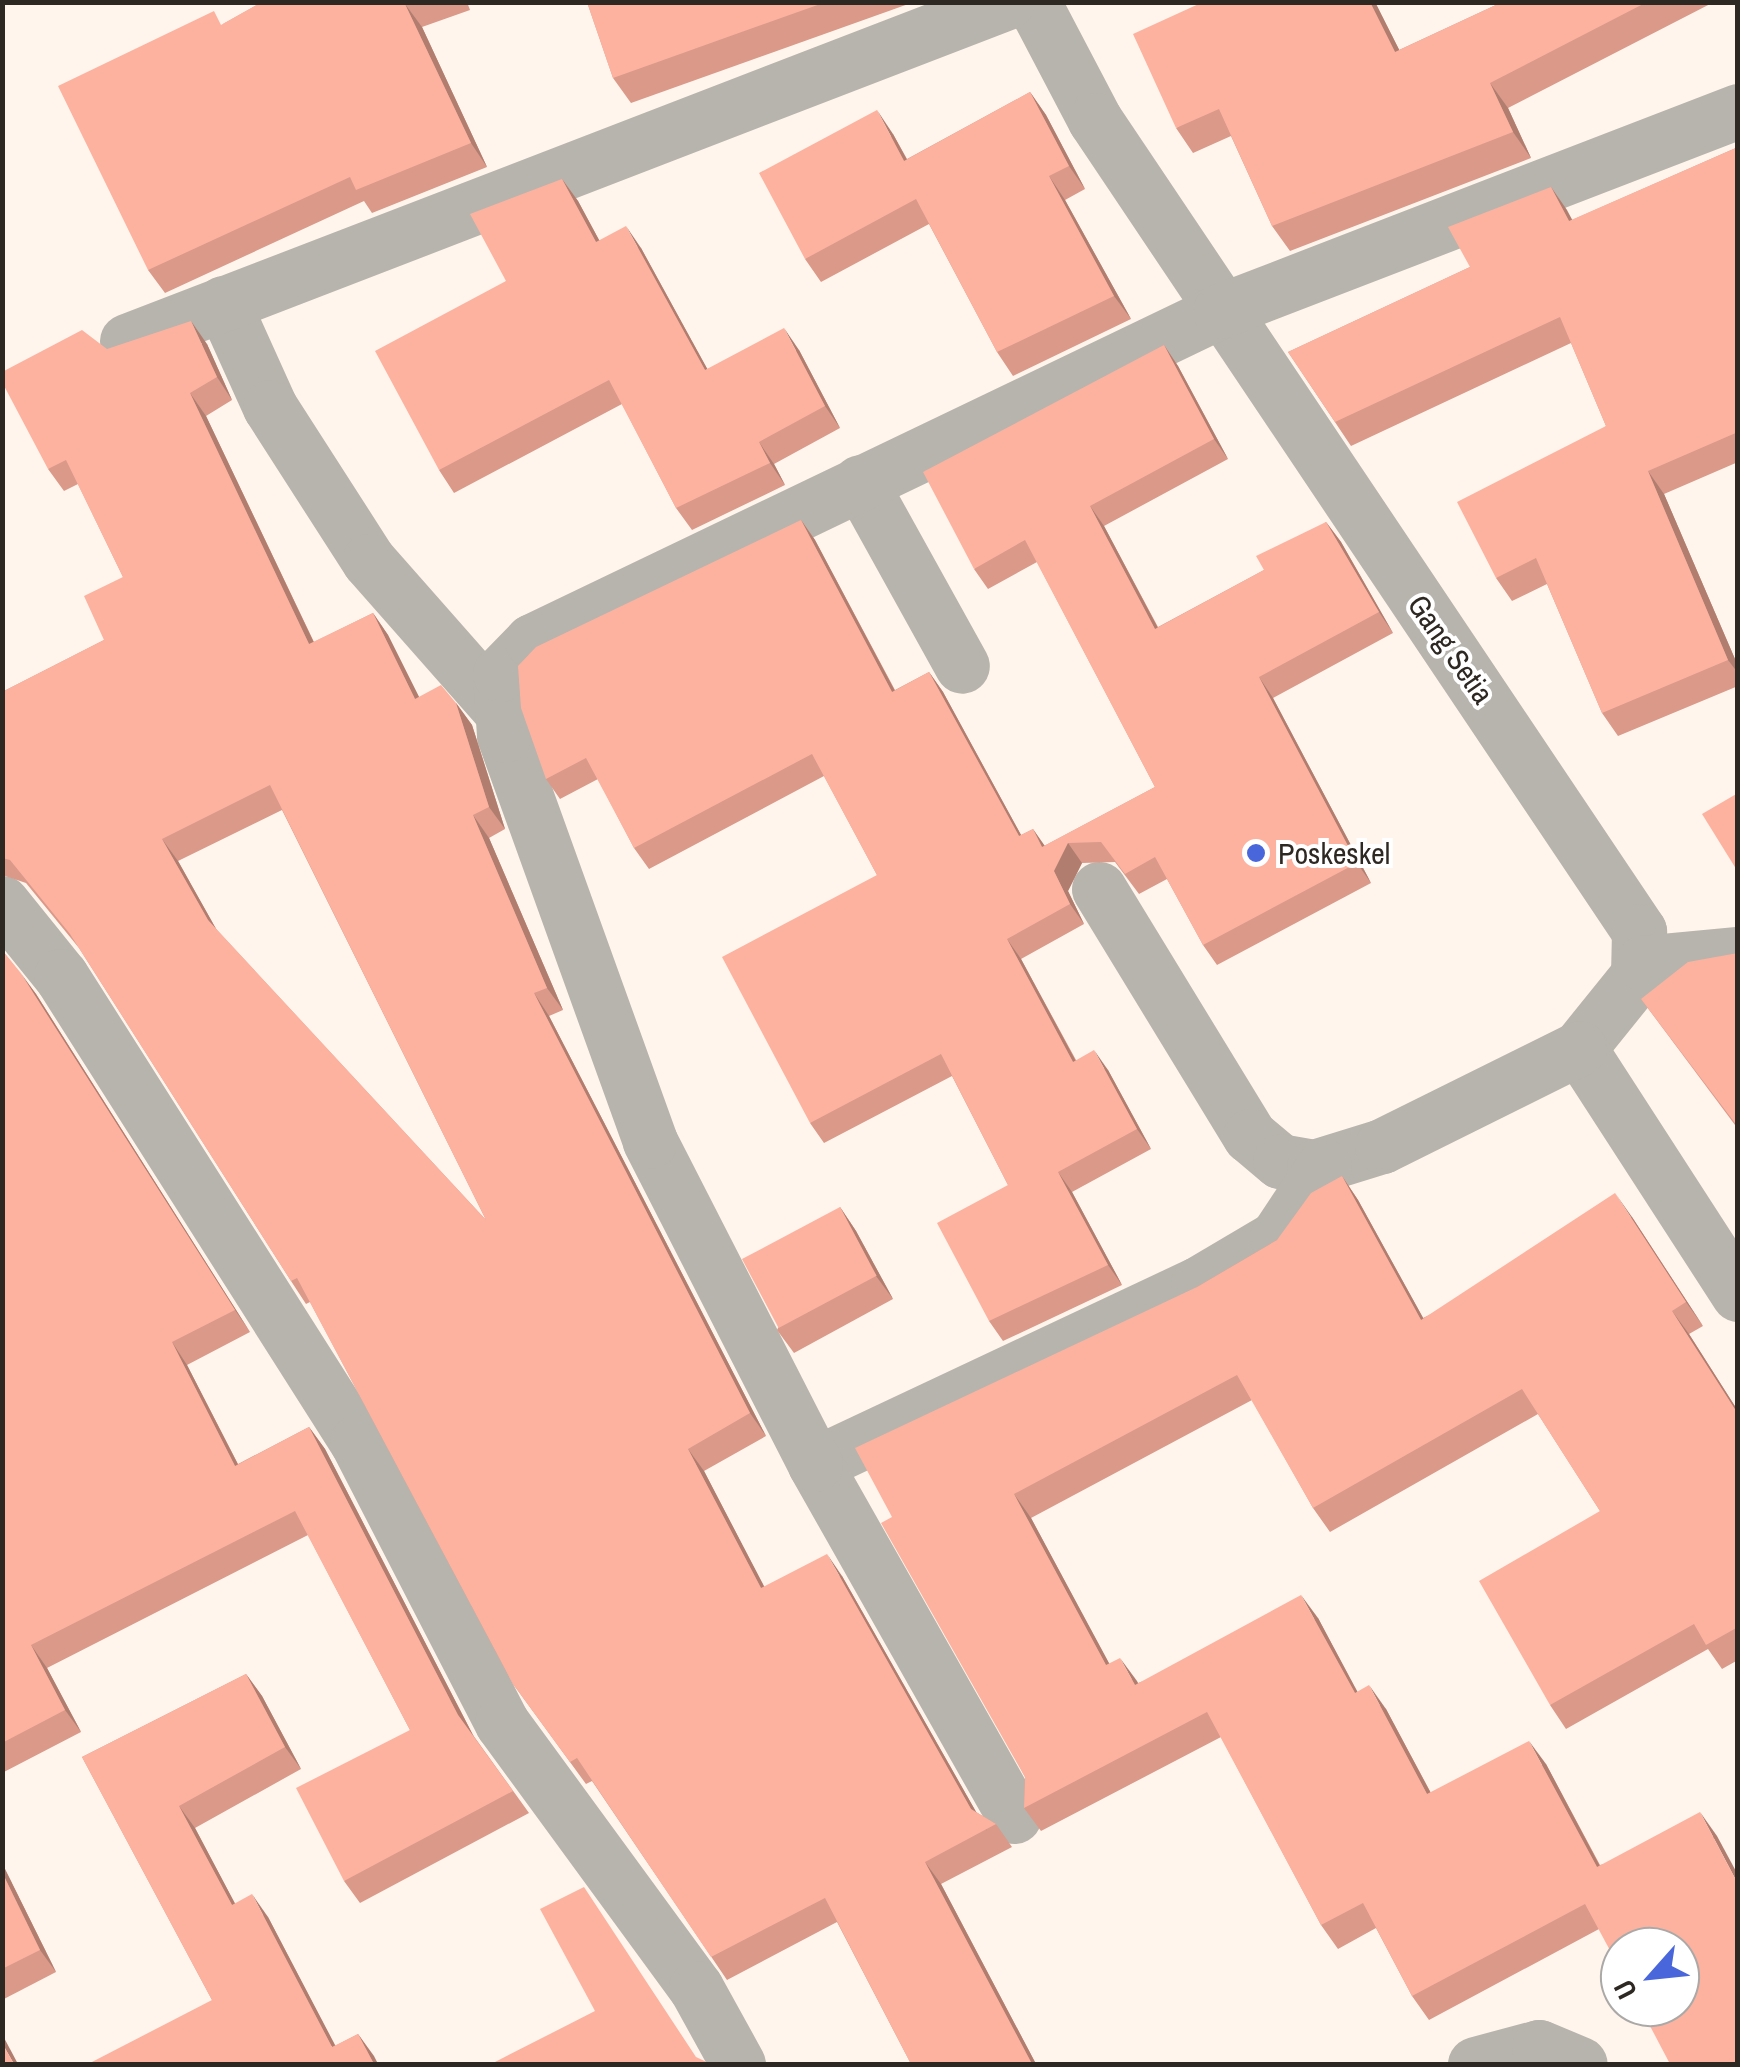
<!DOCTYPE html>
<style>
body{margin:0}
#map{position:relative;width:1740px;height:2067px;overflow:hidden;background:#fff5ec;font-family:"Archivo Narrow",sans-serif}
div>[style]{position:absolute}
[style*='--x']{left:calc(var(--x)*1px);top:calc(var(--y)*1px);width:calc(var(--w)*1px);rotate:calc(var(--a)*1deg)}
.street>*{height:55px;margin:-27.5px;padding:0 27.5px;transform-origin:27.5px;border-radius:27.5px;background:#b6b4ac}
.wall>*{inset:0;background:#da9989}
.shaded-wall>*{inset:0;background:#b17d6f}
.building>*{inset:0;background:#fdb29f;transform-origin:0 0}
.dots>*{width:28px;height:28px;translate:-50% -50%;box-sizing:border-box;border:5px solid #fff;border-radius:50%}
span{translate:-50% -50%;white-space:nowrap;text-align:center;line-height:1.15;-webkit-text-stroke:8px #fff;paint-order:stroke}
.street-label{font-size:30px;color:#2e2823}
.poi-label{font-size:30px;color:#2e2823}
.left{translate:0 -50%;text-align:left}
.frame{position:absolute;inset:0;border:5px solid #2e2823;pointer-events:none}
.north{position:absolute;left:1600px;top:1927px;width:100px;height:100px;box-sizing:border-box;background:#fff;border:2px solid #aba9a7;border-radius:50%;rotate:243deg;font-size:28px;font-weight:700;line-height:40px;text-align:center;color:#2e2823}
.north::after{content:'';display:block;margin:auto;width:35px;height:45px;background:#4966da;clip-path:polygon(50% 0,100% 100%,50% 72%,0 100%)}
</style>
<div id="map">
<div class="street">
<div style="--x:1033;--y:2;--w:133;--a:62.3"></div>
<div style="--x:1095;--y:120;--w:977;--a:56.15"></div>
<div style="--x:1639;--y:931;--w:44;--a:91.3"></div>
<div style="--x:1638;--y:975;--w:94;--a:128.9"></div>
<div style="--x:1579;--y:1048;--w:293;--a:57.1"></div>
<div style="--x:223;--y:303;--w:114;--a:65.7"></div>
<div style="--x:270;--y:407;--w:183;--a:57.3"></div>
<div style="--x:369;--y:561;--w:192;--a:48.6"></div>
<div style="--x:127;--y:341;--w:943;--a:-21.07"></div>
<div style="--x:860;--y:482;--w:210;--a:61"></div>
<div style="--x:1099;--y:889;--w:289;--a:58.6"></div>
<div style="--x:1250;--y:1136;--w:39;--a:40"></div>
<div style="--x:1280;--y:1161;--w:35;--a:10"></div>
<div style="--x:1314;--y:1167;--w:71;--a:-17.2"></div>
<div style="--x:1382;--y:1146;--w:220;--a:-26.4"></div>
<div style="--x:2;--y:903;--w:94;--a:51.1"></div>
<div style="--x:61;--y:976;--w:552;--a:57.58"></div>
<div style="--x:357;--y:1442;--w:316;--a:62.7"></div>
<div style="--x:502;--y:1723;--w:328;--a:53.8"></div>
<div style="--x:696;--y:1988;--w:87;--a:61.1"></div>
<div style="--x:1642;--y:963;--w:96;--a:-5.4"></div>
<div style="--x:815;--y:1464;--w:423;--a:-25.2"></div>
<div style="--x:1198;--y:1284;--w:92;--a:-30.7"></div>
<div style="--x:1277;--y:1237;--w:85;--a:-56.5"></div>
<div style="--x:1014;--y:1816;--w:404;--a:-119.5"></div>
<div style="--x:815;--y:1464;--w:363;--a:-117.1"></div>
<div style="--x:650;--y:1141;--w:431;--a:-109.8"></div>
<div style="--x:504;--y:735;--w:61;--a:-93.8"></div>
<div style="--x:500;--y:674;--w:46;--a:-45.9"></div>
<div style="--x:532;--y:641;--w:763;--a:-25.62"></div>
<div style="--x:1220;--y:311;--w:555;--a:-21.11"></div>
<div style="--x:1475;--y:2064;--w:66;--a:-14.9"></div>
<div style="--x:1539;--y:2047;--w:44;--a:22.5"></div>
</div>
<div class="wall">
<div style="clip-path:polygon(262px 2px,467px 2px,470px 10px,422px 27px,487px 167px,372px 213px,364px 201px,165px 293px,148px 270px,223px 24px)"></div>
<div style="clip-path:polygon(587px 2px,914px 2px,631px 103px,613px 78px)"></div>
<div style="clip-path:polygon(1375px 2px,1399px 50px,1498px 4px,1498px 2px,1714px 2px,1508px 108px,1531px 158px,1290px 251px,1272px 226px,1231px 136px,1193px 153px,1176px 128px)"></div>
<div style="clip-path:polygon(1030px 92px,1046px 115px,1085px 189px,1065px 200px,1131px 319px,1013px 376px,997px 352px,929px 224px,821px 282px,805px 259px,893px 134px,907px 159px)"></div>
<div style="clip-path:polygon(1738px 147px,1738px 462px,1664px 494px,1738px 666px,1738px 686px,1618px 736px,1602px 713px,1547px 584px,1512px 601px,1496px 578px,1606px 426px,1571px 343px,1351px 446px,1288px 352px,1470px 267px,1551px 187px,1572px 220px)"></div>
<div style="clip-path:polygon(562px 179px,578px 201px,599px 240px,641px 248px,707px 369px,799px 350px,840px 428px,774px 464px,785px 485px,692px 530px,676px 508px,622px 404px,454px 493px,439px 470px,506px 281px)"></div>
<div style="clip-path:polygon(evenodd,207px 344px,232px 400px,206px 416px,314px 642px,373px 613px,388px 635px,419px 697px,456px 703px,472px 725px,505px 829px,489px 838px,563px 1010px,549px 1016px,766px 1436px,704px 1471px,764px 1587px,842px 1576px,976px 1812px,996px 1824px,1012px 1847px,941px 1884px,1036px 2064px,911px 2064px,837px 1922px,727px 1980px,592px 1781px,586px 1784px,513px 1684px,310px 1302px,306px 1304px,291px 1281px,79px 948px,26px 883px,2px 875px,2px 692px,104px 640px,123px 577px,78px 484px,64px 491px,48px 469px,107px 349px,207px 344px,282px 810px,486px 1220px,216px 929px,178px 861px,282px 810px)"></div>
<div style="clip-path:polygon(1164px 345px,1178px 366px,1228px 459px,1104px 526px,1158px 627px,1264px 570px,1326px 522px,1341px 542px,1393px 633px,1273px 698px,1371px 883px,1217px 965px,1203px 945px,1167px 879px,1139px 894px,1115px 862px,1082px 863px,1068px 891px,1084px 924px,1021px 959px,1076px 1060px,1108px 1070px,1151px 1149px,1072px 1192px,1122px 1285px,1003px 1341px,989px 1321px,1008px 1185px,952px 1076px,824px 1143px,810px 1123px,877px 875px,824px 776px,649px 869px,634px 848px,598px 779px,560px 799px,546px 779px,801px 520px,815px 540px,895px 690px,929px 672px,943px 692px,1021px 835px,1033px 829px,1044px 846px,1155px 787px,1037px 562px,988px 589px,974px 569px)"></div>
<div style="clip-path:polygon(2px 950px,36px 994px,250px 1332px,187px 1365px,238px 1464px,309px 1427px,325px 1449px,473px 1735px,529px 1813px,360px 1903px,344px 1881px,410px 1730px,308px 1535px,47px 1668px,81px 1732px,2px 1773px)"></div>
<div style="clip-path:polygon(1738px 953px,1738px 1129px,1641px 999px)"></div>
<div style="clip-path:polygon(1342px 1176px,1358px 1200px,1423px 1318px,1632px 1217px,1703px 1326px,1689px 1334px,1738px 1411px,1738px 1660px,1722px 1669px,1708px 1649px,1566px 1729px,1550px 1705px,1600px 1511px,1538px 1414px,1330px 1532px,1313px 1508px,1252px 1400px,1031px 1518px,1109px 1664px,1138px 1683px,1318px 1618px,1357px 1692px,1386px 1709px,1431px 1793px,1546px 1764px,1600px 1865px,1717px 1836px,1599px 1929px,1429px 2020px,1412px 1996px,1376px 1928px,1338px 1949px,1321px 1925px,1221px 1737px,1041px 1831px,1024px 1808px,1025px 1777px,892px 1517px,1197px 1287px,1277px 1240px)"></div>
<div style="clip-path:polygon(840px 1207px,856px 1231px,893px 1299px,794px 1353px,777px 1330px)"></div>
<div style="clip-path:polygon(246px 1674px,262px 1696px,301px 1769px,195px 1828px,235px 1904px,268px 1917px,335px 2046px,358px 2034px,378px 2064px,212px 2000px,82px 1757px)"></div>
<div style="clip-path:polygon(2px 1863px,56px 1972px,2px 2000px)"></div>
</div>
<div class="shaded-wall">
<div style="clip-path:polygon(1370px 2px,1375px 2px,1413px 77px,1395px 52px)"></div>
<div style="clip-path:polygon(405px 4px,422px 27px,487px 167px,471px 143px)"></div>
<div style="clip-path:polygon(1490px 83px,1508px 108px,1531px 158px,1513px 132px)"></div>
<div style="clip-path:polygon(1030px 92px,1046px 115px,1085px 189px,1069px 166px)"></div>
<div style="clip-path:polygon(877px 110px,893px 134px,920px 184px,904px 161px)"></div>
<div style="clip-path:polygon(1049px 176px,1065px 200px,1131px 319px,1114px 296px)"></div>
<div style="clip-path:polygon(562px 179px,578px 201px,612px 264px,596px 242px)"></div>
<div style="clip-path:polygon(1551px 187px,1567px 210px,1585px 244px,1569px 221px)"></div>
<div style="clip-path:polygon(626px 226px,641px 248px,720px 392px,705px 370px)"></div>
<div style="clip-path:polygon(191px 321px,207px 344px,232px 400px,217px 377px)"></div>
<div style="clip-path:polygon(784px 328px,799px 350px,840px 428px,825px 406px)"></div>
<div style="clip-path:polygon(1164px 345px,1178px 366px,1228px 459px,1214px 439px)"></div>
<div style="clip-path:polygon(190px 393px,206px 416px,325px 666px,309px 644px)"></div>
<div style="clip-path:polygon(759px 442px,774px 464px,785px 485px,770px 463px)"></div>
<div style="clip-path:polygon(1648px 471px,1664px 494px,1738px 666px,1738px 673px,1728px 660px)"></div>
<div style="clip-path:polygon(1090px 506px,1104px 526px,1169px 649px,1155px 629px)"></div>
<div style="clip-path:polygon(801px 520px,815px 540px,906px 712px,892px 692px)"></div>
<div style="clip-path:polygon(1326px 522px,1341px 542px,1393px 633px,1379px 612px)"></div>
<div style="clip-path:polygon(373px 613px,388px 635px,431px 721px,415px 699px)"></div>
<div style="clip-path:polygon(929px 672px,943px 692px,1033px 857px,1019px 836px)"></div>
<div style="clip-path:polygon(1259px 677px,1273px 698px,1371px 883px,1357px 863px)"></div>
<div style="clip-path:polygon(456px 703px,472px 725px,505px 829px,489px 807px)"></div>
<div style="clip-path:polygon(473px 815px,489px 838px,563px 1010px,547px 988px)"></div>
<div style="clip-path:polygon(1033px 829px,1047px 849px,1068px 843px,1082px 863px,1068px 891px,1084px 924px,1070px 904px)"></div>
<div style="clip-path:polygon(162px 839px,178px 861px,224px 943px,208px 920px)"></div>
<div style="clip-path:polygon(1007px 939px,1021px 959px,1087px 1082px,1073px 1062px)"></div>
<div style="clip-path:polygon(20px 972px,36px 994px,250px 1332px,235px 1310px)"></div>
<div style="clip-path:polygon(534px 993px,549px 1016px,766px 1436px,750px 1413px)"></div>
<div style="clip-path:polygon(1094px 1050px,1108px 1070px,1151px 1149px,1137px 1129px)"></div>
<div style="clip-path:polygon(1058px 1172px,1072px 1192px,1122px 1285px,1108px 1265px)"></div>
<div style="clip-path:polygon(1342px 1176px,1358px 1200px,1437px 1343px,1421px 1320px)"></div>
<div style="clip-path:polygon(1615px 1193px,1632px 1217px,1703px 1326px,1686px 1302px)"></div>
<div style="clip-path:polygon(840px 1207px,856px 1231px,893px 1299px,876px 1276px)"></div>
<div style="clip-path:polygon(1672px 1311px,1689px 1334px,1738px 1411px,1738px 1414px)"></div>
<div style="clip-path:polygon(172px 1342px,187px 1365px,250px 1488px,235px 1466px)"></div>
<div style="clip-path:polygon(309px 1427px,325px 1449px,474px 1737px,458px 1715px)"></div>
<div style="clip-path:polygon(688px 1449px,704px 1471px,777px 1611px,761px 1588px)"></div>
<div style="clip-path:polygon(1014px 1494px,1031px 1518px,1123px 1689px,1106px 1665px)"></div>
<div style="clip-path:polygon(827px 1554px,842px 1576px,987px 1831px,971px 1809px)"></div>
<div style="clip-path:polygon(1301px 1595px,1318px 1618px,1371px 1717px,1355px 1693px)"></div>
<div style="clip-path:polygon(31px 1645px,47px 1668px,81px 1732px,65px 1710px)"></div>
<div style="clip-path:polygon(1120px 1658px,1137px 1681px,1151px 1709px,1135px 1685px)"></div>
<div style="clip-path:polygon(246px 1674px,262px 1696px,301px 1769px,285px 1747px)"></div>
<div style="clip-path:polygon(1369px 1685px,1386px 1709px,1444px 1818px,1427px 1794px)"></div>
<div style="clip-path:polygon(1529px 1741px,1546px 1764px,1613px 1891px,1597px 1867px)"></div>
<div style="clip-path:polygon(179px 1806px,195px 1828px,248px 1928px,232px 1905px)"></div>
<div style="clip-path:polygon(1700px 1812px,1717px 1836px,1738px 1875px,1738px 1884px)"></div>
<div style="clip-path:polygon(925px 1862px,941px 1884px,1036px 2064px,1032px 2064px)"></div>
<div style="clip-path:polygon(2px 1863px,56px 1972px,40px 1950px,2px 1872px)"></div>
<div style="clip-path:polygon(252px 1894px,268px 1917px,345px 2064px,332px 2047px)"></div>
<div style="clip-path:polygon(2px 2034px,18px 2064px,14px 2064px,2px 2043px)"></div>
<div style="clip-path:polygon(358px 2034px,374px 2056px,378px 2064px,374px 2064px)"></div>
</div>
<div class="building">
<div style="clip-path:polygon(262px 2px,409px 2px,405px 4px,471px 143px,356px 190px,350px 177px,148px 270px,58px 86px,214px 11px,221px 25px)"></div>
<div style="clip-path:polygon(587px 2px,826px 2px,613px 78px)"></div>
<div style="clip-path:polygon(1203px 2px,1370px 2px,1395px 52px,1498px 4px,1498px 2px,1647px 2px,1490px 83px,1513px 132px,1272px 226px,1219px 109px,1176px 128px,1133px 34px)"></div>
<div style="clip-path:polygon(1030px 92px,1069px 166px,1049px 176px,1114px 296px,997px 352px,916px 199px,805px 259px,759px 173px,877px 110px,904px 161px)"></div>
<div style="clip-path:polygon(1738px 147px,1738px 432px,1648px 471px,1728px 660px,1602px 713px,1536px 558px,1496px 578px,1457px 502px,1606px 426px,1560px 317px,1335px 422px,1288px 352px,1470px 267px,1448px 227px,1551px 187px,1569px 221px)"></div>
<div style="clip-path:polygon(562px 179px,596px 242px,626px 226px,705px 370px,784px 328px,825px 406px,759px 442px,770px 463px,676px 508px,609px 380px,439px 470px,375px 351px,506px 281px,470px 214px)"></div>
<div style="clip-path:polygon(evenodd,191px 321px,217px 377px,190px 393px,309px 644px,373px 613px,415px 699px,441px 685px,456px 703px,489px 807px,473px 815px,547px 988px,534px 993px,750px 1413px,688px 1449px,761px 1588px,827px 1554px,971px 1809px,996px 1824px,925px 1862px,1032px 2064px,911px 2064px,825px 1898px,711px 1957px,577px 1758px,570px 1762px,513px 1684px,297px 1278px,291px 1281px,70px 934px,10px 860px,2px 858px,2px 692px,104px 640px,84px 596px,123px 577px,66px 460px,48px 469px,2px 382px,2px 372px,82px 330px,107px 349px,191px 321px,270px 785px,486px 1220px,208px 920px,162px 839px,270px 785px)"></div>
<div style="clip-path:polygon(1164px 345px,1214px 439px,1090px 506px,1155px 629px,1264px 570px,1256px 556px,1326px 522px,1379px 612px,1259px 677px,1357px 863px,1203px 945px,1155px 857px,1125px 874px,1101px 842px,1068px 843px,1054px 871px,1070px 904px,1007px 939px,1073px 1062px,1094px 1050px,1137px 1129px,1058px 1172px,1108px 1265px,989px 1321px,937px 1223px,1008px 1185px,941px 1054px,810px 1123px,722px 957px,877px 875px,812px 754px,634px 848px,586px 758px,546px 779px,521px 708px,518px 666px,536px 647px,801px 520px,892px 692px,929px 672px,1019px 836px,1033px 829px,1042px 847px,1155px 787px,1025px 540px,974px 569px,923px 472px)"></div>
<div style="clip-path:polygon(1738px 793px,1738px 872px,1702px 814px)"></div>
<div style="clip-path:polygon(2px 950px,20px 972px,235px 1310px,172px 1342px,235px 1466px,309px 1427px,458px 1715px,513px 1791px,344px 1881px,296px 1788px,410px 1730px,295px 1511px,31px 1645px,65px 1710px,2px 1743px)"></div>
<div style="clip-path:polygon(1738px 953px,1738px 1127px,1641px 999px,1688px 962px)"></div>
<div style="clip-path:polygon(1342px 1176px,1421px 1320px,1615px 1193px,1686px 1302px,1672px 1311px,1738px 1414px,1738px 1627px,1706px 1645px,1694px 1624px,1550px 1705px,1479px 1581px,1600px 1511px,1522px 1389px,1313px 1508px,1237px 1375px,1014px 1494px,1106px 1665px,1120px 1658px,1135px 1685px,1301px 1595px,1355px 1693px,1369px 1685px,1427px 1794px,1529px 1741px,1597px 1867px,1700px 1812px,1738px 1884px,1738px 2064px,1670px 2064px,1640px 2007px,1680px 2007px,1680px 1947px,1620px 1947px,1620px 1969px,1585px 1904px,1412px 1996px,1363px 1903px,1321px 1925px,1207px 1712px,1024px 1808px,1025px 1777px,881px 1523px,892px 1517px,855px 1448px,1197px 1287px,1277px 1240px,1311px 1193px)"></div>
<div style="left:840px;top:1207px;width:78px;height:111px;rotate:62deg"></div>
<div style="clip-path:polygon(246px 1674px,285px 1747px,179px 1806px,232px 1905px,252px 1894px,332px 2047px,358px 2034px,374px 2064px,88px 2064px,212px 2000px,82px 1757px)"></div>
<div style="clip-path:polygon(2px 1872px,40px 1950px,2px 1969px)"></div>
<div style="clip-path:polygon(584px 1887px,696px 2057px,711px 2064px,496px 2064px,495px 2062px,595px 2011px,540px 1909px)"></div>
<div style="clip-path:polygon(2px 2043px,14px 2064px,2px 2064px)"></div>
</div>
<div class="dots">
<div style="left:1256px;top:853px;background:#4966da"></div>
</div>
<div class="street-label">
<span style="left:1451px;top:649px;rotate:55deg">Gang Setia</span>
</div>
<div class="poi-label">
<span class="left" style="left:1278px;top:853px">Poskeskel</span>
</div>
<div class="frame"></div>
<div class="north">U</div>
</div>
